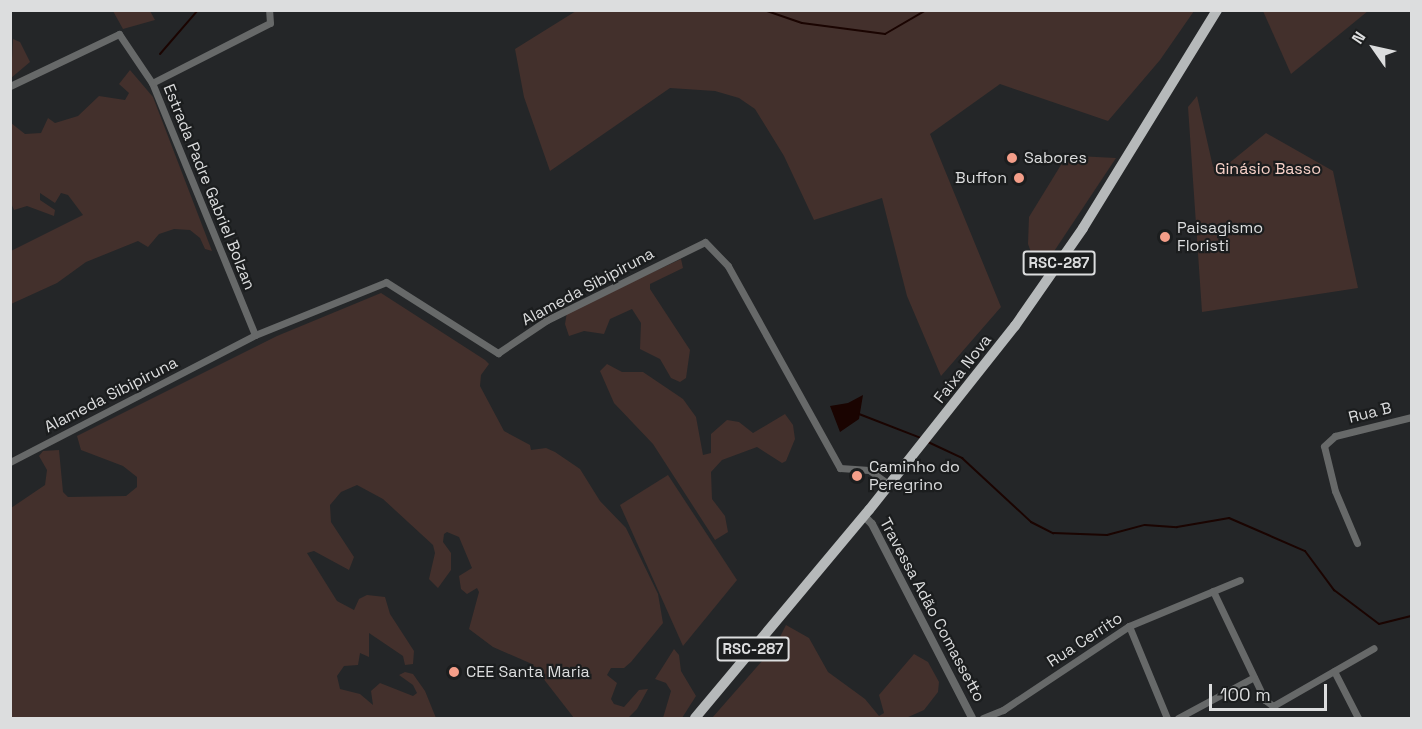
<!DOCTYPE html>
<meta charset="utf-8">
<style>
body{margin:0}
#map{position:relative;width:1422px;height:729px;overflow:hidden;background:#242628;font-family:"Space Grotesk",sans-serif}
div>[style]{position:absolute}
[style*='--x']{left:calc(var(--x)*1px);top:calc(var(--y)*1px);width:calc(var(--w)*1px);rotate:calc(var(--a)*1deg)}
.green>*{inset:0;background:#43302c}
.water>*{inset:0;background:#1a0401}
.stream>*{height:2px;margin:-1px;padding:0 1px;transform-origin:1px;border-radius:1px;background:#1a0401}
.minor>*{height:7px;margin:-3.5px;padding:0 3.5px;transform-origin:3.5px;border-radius:3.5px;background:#676969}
.tertiary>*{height:8px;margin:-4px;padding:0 4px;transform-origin:4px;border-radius:4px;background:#676969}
.trunk>*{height:10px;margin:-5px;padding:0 5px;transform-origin:5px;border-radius:5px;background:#b6b9ba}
.dots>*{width:16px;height:16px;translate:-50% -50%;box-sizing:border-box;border:3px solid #1b1d1e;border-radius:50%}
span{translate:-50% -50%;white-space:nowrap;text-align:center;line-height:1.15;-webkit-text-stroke:4.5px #1b1d1e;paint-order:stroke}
.shield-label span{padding:2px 4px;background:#1b1d1e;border:2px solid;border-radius:4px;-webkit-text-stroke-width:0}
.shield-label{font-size:15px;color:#dcddde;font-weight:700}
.poi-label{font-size:16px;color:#dcddde}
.left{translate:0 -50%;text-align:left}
.right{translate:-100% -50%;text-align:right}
.park-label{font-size:16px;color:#f7d1c8}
.street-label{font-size:16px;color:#dcddde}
.frame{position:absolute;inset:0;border:12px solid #dcddde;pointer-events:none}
.north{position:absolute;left:1344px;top:18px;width:60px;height:60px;-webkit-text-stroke:4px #1b1d1e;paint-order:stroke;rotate:304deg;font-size:16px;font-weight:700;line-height:24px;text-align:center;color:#dcddde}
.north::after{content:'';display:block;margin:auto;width:21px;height:27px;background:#dcddde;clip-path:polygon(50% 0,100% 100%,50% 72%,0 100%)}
.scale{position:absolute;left:1209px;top:684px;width:118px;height:27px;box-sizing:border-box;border:3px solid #dcddde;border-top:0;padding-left:8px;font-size:18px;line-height:21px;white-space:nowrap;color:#dcddde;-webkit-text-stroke:4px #1b1d1e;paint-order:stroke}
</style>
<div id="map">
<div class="green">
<div style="clip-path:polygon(113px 11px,150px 11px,155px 20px,123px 29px)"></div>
<div style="clip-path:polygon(576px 11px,576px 10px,1194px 11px,1160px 60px,1108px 121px,1000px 84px,930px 134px,1001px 307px,941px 376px,907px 296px,882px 198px,814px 220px,784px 156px,755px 109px,739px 98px,715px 91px,670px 88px,550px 171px,524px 97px,515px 49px)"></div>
<div style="clip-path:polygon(1263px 11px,1368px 11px,1291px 74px)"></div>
<div style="clip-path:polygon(13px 39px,20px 42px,30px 62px,11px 78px)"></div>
<div style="clip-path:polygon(130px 70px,153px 97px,212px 251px,205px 249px,200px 238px,190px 230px,174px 229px,159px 234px,148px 247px,138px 241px,86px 262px,57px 283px,11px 304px,11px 251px,83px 215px,68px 195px,61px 193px,55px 203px,40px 193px,40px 200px,55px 210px,54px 216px,27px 206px,14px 210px,10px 201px,11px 123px,25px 134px,41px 133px,48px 118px,55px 123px,78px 116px,99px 96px,125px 100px,129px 93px,119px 84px)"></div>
<div style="clip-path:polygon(1197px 96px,1213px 167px,1228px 164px,1266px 133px,1333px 171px,1358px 288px,1202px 312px,1188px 107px)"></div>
<div style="clip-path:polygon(1077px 156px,1116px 158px,1039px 274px,1028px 244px,1029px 217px,1064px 160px)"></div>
<div style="clip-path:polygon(681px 259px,683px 268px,650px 284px,650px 289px,690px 350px,686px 378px,680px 382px,671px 378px,660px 359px,640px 349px,641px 323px,632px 309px,610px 319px,604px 334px,584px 331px,569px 336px,565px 324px,567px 312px)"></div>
<div style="clip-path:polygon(381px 293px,485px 360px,489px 364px,481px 375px,480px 386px,504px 431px,530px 445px,531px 450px,546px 448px,555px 452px,580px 469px,600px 501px,626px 528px,658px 594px,663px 623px,631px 662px,624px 668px,611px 668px,607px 675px,617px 683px,611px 699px,614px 704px,624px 707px,639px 690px,648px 689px,637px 709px,628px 718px,574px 718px,532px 664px,493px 647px,469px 629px,479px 592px,477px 588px,467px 594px,461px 589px,459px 576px,472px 568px,459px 537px,447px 532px,444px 534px,443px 542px,451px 553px,451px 570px,438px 588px,429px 579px,435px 553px,433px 545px,383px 499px,357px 485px,341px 492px,330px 505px,331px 522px,354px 557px,349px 570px,314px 551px,307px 553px,337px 601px,354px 610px,359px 599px,367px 595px,385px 597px,390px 614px,414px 651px,413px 664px,405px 665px,403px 656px,369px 633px,369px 657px,360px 653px,358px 665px,344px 666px,337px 676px,340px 689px,360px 694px,373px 705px,371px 691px,380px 683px,413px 696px,417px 693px,413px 685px,399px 675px,405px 672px,413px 674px,425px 691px,436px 718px,11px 718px,11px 508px,45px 485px,47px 470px,39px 456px,43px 451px,59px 450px,63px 492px,68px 497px,126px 496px,137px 487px,137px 477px,123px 466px,81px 450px,77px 436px,277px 336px)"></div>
<div style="clip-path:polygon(607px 364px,622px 372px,643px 372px,683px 399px,696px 417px,703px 455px,711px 453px,711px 434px,727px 420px,739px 422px,753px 433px,785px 414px,793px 425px,795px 439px,786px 461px,782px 463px,757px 447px,722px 460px,711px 472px,712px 499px,725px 516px,728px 532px,715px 540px,653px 444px,614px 403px,600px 371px)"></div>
<div style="clip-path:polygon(668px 475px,737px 580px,683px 646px,620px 505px)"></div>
<div style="clip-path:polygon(786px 625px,809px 638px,828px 672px,865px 699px,879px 716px,884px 713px,879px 695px,914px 654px,928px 662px,939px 682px,938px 692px,924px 710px,906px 718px,712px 718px,776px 645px)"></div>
<div style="clip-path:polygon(674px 649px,679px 655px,681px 671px,696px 696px,682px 718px,663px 718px,671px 691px,666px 683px,655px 679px)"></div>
</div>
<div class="water">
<div style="clip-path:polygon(863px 395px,859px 419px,840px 432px,830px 406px,848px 403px)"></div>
</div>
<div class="stream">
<div style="--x:764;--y:10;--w:40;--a:18.9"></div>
<div style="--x:802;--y:23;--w:84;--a:7.5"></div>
<div style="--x:885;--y:34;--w:48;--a:-30.3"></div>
<div style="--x:160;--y:54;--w:58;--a:-49.2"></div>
<div style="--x:859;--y:414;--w:66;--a:21.2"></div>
<div style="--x:928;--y:442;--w:38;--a:25"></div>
<div style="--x:962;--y:458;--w:94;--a:42.8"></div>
<div style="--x:1031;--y:522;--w:25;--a:27"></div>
<div style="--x:1053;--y:533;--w:54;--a:2.1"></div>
<div style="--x:1107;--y:535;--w:39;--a:-15"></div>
<div style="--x:1145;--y:525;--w:32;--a:4"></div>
<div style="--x:1177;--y:527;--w:53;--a:-9.8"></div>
<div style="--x:1229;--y:518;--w:83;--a:23.5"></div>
<div style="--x:1305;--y:551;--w:49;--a:53.4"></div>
<div style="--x:1334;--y:590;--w:56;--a:37.1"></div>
<div style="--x:1379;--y:624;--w:34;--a:-14"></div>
</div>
<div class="minor">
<div style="--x:10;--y:86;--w:121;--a:-25.5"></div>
<div style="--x:119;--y:34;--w:59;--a:56"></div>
<div style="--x:255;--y:335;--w:272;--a:-112.2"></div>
<div style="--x:152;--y:83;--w:132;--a:-27"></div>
<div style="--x:270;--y:23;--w:13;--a:-94"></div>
<div style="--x:10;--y:462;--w:276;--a:-27.4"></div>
<div style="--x:255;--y:335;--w:141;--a:-22"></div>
<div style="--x:386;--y:282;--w:133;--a:32.4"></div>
<div style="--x:498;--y:353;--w:59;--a:-34"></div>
<div style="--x:547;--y:320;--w:176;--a:-26.3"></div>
<div style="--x:705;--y:242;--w:33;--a:46"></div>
<div style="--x:728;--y:266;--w:231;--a:61"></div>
<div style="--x:840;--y:468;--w:29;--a:4"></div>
<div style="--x:869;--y:470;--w:26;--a:36"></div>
<div style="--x:1357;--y:543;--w:56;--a:-112.9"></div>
<div style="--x:1335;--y:491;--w:46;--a:-103.7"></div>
<div style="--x:1324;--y:446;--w:15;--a:-42"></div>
<div style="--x:1335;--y:436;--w:79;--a:-13.9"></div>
<div style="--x:1213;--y:591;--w:121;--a:64.5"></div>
<div style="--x:1265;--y:700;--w:10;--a:37"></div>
<div style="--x:1273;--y:706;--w:116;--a:-29.9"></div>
<div style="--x:1129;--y:626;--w:100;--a:67.6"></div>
<div style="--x:1334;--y:671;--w:53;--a:62.9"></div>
<div style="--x:983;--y:718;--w:22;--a:-22"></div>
<div style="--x:1003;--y:710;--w:151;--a:-33.7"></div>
<div style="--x:1129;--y:626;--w:120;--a:-22.5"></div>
<div style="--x:1178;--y:718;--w:86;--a:-28.3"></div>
</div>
<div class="tertiary">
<div style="--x:864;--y:516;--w:11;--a:45"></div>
<div style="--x:872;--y:524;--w:218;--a:62.7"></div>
</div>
<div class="trunk">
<div style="--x:695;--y:718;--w:271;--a:-50.1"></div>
<div style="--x:869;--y:510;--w:235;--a:-51.6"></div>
<div style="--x:1015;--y:326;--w:119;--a:-55.2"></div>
<div style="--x:1083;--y:228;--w:256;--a:-58.4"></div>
</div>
<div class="dots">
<div style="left:1012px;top:158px;background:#f49e89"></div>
<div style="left:1019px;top:178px;background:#f49e89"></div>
<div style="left:1165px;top:237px;background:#f49e89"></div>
<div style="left:857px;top:476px;background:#f49e89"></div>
<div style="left:454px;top:672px;background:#f49e89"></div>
</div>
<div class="shield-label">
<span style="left:1059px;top:263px">RSC-287</span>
<span style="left:753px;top:649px">RSC-287</span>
</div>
<div class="poi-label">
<span class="left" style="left:1024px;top:158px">Sabores</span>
<span class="right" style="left:1007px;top:178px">Buffon</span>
<span class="left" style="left:1177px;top:237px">Paisagismo<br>Floristi</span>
<span class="left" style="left:869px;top:476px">Caminho do<br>Peregrino</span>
<span class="left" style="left:466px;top:672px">CEE Santa Maria</span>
</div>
<div class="park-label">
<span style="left:1268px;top:169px">Ginásio Basso</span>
</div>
<div class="street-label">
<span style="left:209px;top:187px;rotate:68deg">Estrada Padre Gabriel Bolzan</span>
<span style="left:588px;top:287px;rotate:-28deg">Alameda Sibipiruna</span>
<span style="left:963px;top:369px;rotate:-52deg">Faixa Nova</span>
<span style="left:111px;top:395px;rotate:-27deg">Alameda Sibipiruna</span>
<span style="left:1370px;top:413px;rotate:-14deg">Rua B</span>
<span style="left:932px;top:610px;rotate:62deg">Travessa Adão Comassetto</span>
<span style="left:1085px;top:640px;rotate:-33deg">Rua Cerrito</span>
</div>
<div class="frame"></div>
<div class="north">N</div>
<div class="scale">100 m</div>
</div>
